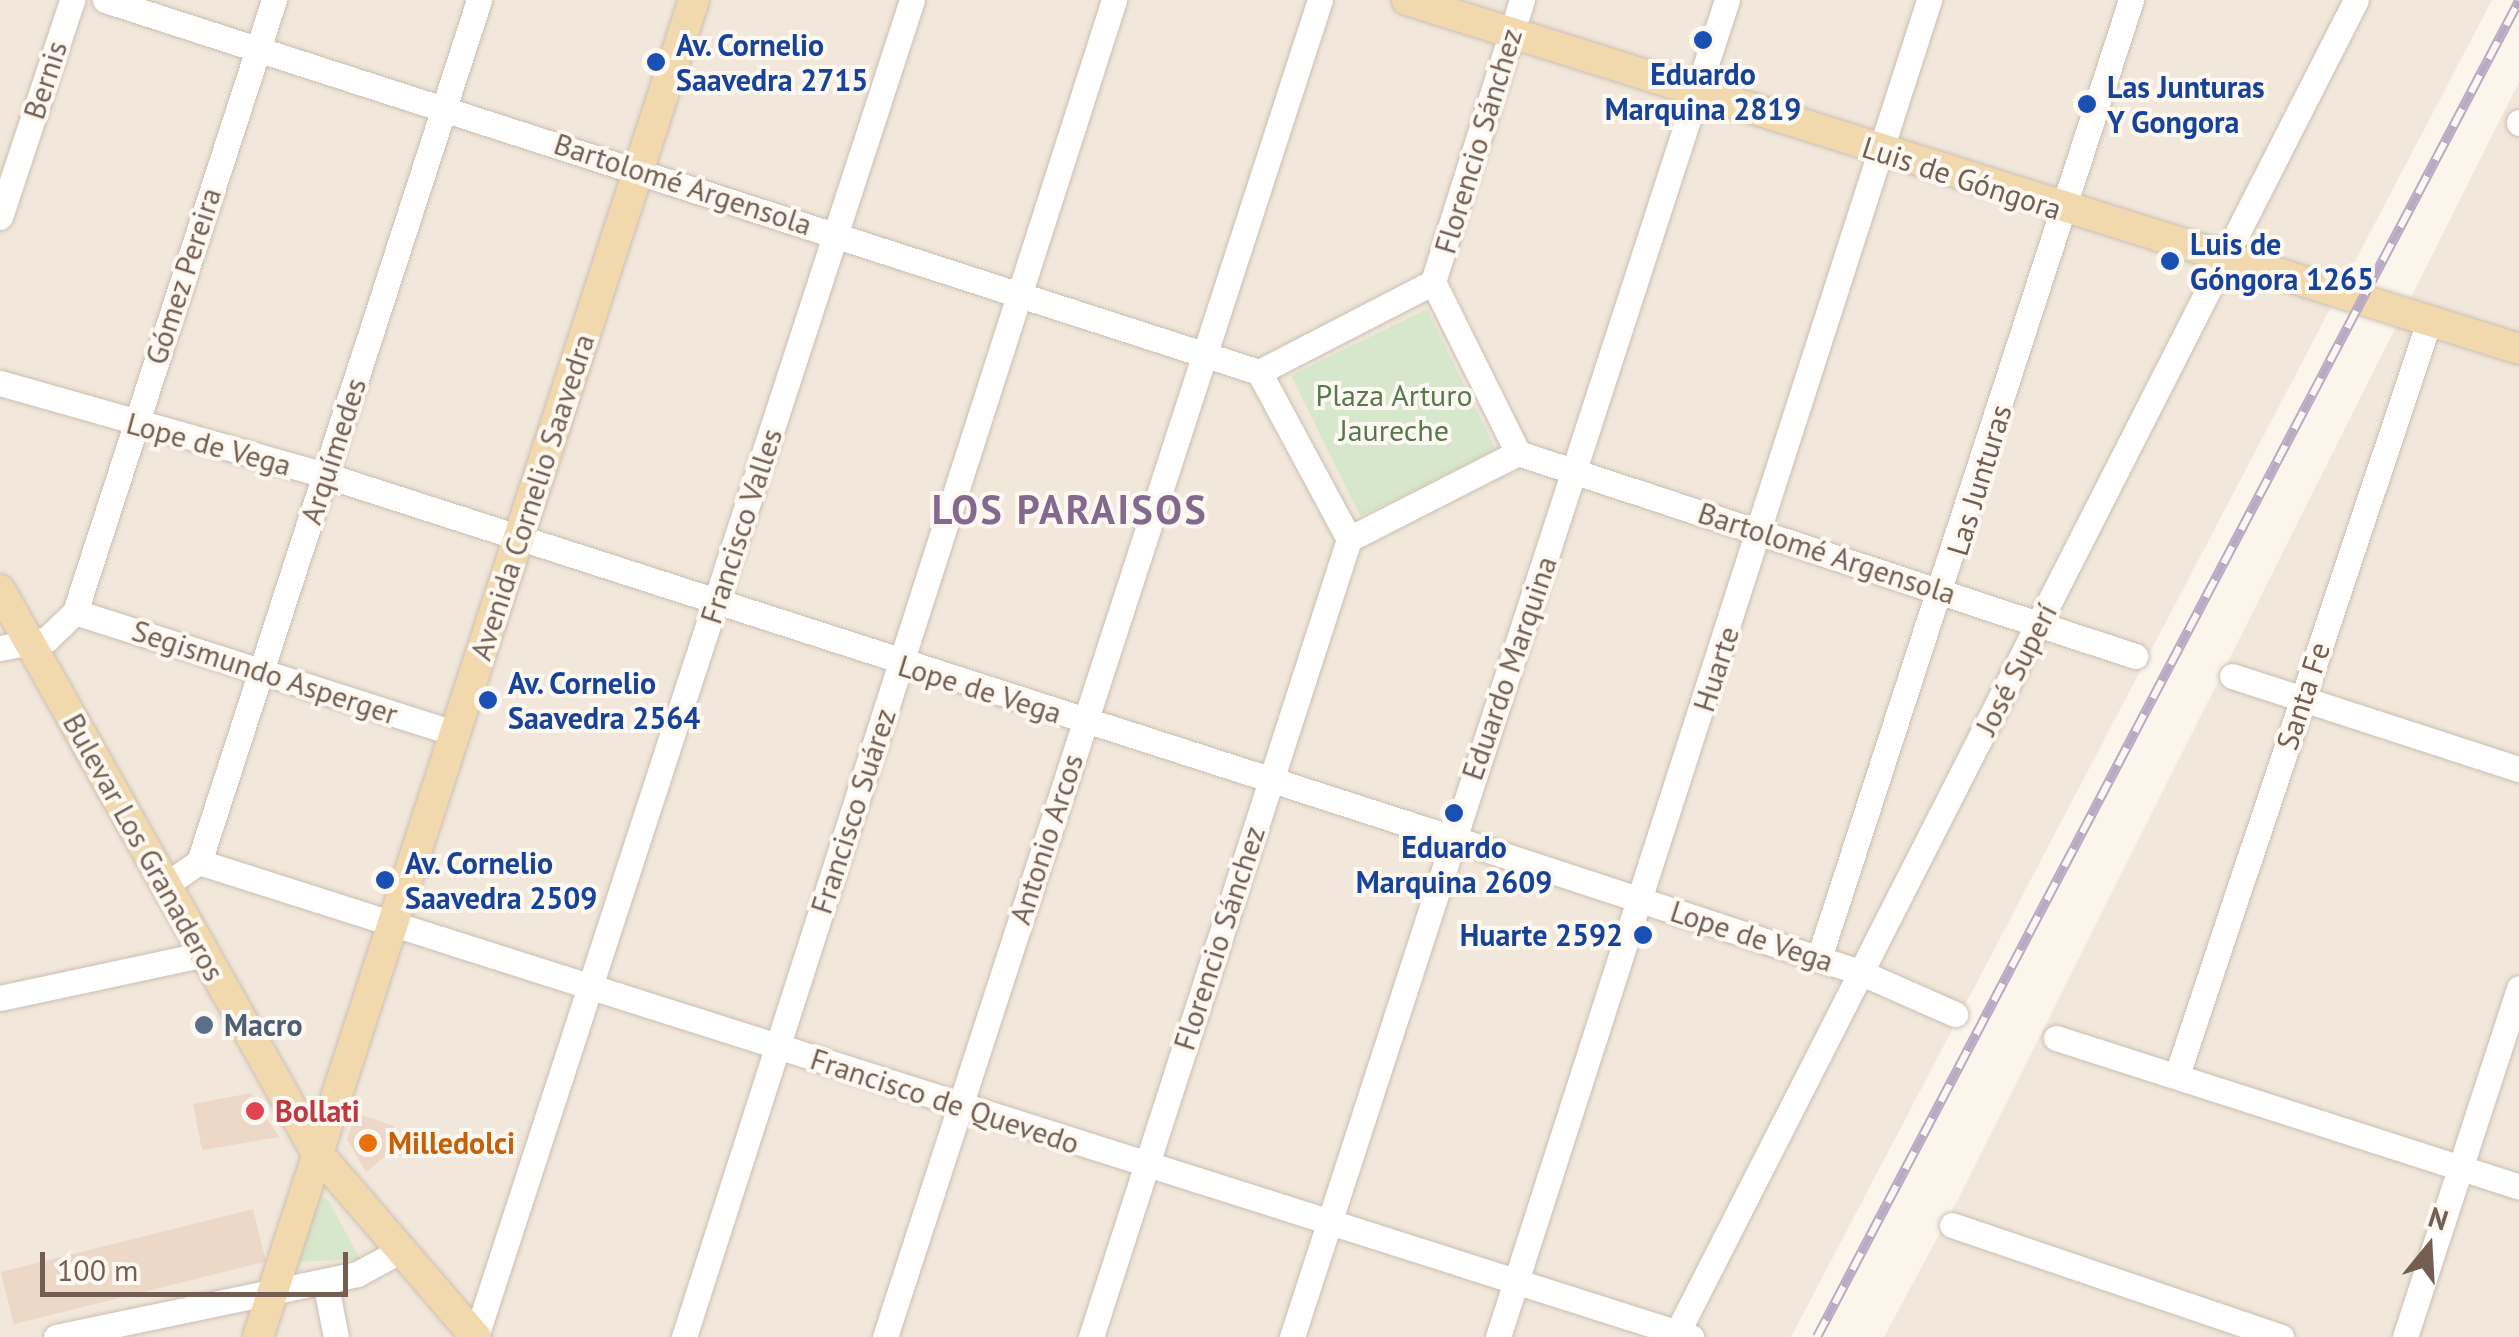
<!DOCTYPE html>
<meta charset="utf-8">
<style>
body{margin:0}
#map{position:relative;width:2519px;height:1337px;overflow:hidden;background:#fbf5ec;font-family:"PT Sans",sans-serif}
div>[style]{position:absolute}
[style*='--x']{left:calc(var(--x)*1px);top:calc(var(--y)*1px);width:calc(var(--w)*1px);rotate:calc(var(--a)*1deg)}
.residential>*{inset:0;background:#f1e8db}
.green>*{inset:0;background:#d6e7cb;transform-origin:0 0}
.building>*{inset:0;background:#edd7c7;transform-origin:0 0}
.roads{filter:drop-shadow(0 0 2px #ccbeb3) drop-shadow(0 0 2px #ccbeb3)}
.minor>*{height:25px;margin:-12.5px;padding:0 12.5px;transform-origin:12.5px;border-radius:12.5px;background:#fff}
.major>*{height:30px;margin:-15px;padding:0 15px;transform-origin:15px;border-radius:15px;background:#f1d9ad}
.rail>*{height:10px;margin-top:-5px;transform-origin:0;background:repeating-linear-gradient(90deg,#fdf9f2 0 19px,#b9aac4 0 38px);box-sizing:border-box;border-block:2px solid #b9aac4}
.dots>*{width:28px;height:28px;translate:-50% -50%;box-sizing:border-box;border:5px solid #fdf9f2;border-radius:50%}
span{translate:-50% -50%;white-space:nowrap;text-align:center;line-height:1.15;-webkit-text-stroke:8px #fdf9f2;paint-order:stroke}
.transit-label{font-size:30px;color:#164399;font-weight:700}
.left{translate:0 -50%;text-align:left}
.right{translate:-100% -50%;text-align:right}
.street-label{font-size:30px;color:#735e51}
.park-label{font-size:30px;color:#56784b}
.service-label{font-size:30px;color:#4e5e75;font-weight:700}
.health-label{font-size:30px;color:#be3a42;font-weight:700}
.food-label{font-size:30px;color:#c56008;font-weight:700}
.district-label{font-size:40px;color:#83698e;font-weight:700;letter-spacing:2.5px}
.north{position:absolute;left:2379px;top:1197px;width:100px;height:100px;-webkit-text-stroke:8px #fdf9f2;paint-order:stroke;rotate:18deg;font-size:28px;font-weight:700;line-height:40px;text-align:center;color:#735e51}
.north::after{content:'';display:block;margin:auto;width:35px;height:45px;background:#735e51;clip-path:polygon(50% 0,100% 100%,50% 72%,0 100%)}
.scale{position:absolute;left:40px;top:1252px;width:308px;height:45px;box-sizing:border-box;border:5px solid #735e51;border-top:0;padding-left:12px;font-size:30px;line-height:35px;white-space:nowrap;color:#735e51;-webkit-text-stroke:8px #fdf9f2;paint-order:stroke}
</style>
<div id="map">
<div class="residential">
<div style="clip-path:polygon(0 0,2492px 0,1791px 1337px,0 1337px)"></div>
<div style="clip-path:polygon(2519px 82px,2519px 1337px,1884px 1337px,1955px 1205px)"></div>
</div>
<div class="green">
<div style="left:1427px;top:309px;width:157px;height:151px;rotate:64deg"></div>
<div style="clip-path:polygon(317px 1195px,328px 1200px,360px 1259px,294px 1262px)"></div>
</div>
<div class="building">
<div style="clip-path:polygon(251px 1093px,279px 1137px,202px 1150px,193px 1104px)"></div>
<div style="clip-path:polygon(356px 1113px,394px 1126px,384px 1157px,366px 1172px,347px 1139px)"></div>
<div style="left:253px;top:1209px;width:54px;height:260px;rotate:76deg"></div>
</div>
<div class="roads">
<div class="minor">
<div style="--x:105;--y:0;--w:1212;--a:17.87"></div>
<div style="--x:2519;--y:123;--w:1;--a:-90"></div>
<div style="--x:0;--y:217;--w:229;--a:-71.6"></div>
<div style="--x:1259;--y:372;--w:196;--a:-27.3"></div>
<div style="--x:1259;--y:372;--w:190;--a:61.7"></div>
<div style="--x:0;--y:383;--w:338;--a:15.8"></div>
<div style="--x:325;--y:475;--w:1184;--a:17.85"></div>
<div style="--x:1452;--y:838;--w:432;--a:18.2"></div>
<div style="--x:1862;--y:973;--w:102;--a:23.8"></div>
<div style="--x:1518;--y:453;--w:650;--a:18.21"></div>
<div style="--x:1518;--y:453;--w:191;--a:-116.4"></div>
<div style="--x:1433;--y:282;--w:296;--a:-72.5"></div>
<div style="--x:75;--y:612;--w:399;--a:17.7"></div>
<div style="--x:0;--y:648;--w:48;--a:-10.8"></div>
<div style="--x:47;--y:639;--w:39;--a:-44"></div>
<div style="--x:75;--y:612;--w:644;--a:-71.99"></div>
<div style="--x:2232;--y:676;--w:302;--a:18"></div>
<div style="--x:199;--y:862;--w:1566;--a:17.66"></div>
<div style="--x:165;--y:885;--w:41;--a:-34.1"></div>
<div style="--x:199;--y:862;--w:906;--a:-72"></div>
<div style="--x:1819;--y:958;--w:1008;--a:-71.96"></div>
<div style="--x:0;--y:998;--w:210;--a:-12.1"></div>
<div style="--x:2056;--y:1038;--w:486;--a:17.8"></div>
<div style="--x:2178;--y:1072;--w:792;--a:-71.52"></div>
<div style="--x:1952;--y:1225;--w:348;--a:18.8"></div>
<div style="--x:325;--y:1281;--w:57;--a:78.9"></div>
<div style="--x:476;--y:1336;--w:1405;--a:-71.93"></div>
<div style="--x:56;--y:1337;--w:308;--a:-11.8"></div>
<div style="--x:357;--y:1274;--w:44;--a:-28.3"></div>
<div style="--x:684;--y:1337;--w:1404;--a:-72.17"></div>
<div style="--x:885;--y:1337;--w:1406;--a:-71.98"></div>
<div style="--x:1091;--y:1337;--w:839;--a:-72.08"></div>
<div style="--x:1349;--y:539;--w:190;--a:-27"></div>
<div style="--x:1292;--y:1337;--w:1406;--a:-71.98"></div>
<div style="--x:1498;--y:1337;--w:1405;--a:-72.13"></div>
<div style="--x:1675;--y:1337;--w:1500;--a:-63.01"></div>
<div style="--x:2405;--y:1337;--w:367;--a:-71.9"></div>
</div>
<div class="major">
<div style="--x:1407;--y:0;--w:1165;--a:17.42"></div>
<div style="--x:0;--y:590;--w:643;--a:60.64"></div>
<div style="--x:315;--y:1150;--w:247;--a:49.3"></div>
<div style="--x:258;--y:1337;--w:1406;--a:-71.94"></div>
</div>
</div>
<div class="rail">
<div style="--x:1817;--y:1337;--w:1509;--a:-62.28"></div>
</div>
<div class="dots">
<div style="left:1703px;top:40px;background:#1a4fb4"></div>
<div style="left:656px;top:62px;background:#1a4fb4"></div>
<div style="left:2087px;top:104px;background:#1a4fb4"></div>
<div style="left:2170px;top:261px;background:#1a4fb4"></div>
<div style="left:488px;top:700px;background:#1a4fb4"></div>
<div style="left:1454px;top:813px;background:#1a4fb4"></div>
<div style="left:385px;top:880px;background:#1a4fb4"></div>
<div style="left:1643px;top:935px;background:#1a4fb4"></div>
<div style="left:204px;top:1025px;background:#5c6f8a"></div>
<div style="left:255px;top:1111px;background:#e0444e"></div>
<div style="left:368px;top:1143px;background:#e8710a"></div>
</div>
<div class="transit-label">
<span class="left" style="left:676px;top:62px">Av. Cornelio<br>Saavedra 2715</span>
<span style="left:1703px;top:91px">Eduardo<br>Marquina 2819</span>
<span class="left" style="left:2107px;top:104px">Las Junturas<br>Y Gongora</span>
<span class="left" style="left:2190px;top:261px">Luis de<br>Góngora 1265</span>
<span class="left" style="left:508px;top:700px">Av. Cornelio<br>Saavedra 2564</span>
<span style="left:1454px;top:864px">Eduardo<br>Marquina 2609</span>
<span class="left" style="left:405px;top:880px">Av. Cornelio<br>Saavedra 2509</span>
<span class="right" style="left:1623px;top:935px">Huarte 2592</span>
</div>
<div class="street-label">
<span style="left:45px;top:80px;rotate:-72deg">Bernis</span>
<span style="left:1478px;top:141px;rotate:-73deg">Florencio Sánchez</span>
<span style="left:1962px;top:178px;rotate:18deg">Luis de Góngora</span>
<span style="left:683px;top:184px;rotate:18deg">Bartolomé Argensola</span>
<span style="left:183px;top:276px;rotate:-72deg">Gómez Pereira</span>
<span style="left:209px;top:444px;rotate:15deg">Lope de Vega</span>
<span style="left:333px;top:451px;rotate:-72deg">Arquímedes</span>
<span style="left:1979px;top:480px;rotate:-73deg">Las Junturas</span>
<span style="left:532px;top:497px;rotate:-72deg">Avenida Cornelio Saavedra</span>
<span style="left:741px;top:526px;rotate:-72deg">Francisco Valles</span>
<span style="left:1827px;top:553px;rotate:18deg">Bartolomé Argensola</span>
<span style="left:1509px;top:668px;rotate:-71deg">Eduardo Marquina</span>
<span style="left:1716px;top:669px;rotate:-72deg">Huarte</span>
<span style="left:2016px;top:669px;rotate:-63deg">José Superí</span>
<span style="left:265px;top:672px;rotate:18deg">Segismundo Asperger</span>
<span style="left:980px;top:689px;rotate:17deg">Lope de Vega</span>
<span style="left:2303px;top:696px;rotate:-72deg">Santa Fe</span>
<span style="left:853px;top:811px;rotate:-72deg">Francisco Suárez</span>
<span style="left:1046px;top:839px;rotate:-72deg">Antonio Arcos</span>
<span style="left:144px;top:847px;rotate:61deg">Bulevar Los Granaderos</span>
<span style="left:1752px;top:936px;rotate:18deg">Lope de Vega</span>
<span style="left:1219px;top:938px;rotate:-72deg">Florencio Sánchez</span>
<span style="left:945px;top:1101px;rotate:18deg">Francisco de Quevedo</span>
</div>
<div class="park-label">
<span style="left:1394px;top:412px">Plaza Arturo<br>Jaureche</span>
</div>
<div class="service-label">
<span class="left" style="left:224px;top:1025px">Macro</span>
</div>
<div class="health-label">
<span class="left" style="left:275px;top:1111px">Bollati</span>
</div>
<div class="food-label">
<span class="left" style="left:388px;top:1143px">Milledolci</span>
</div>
<div class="district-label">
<span style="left:1070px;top:509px">LOS PARAISOS</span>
</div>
<div class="north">N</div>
<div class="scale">100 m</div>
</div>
